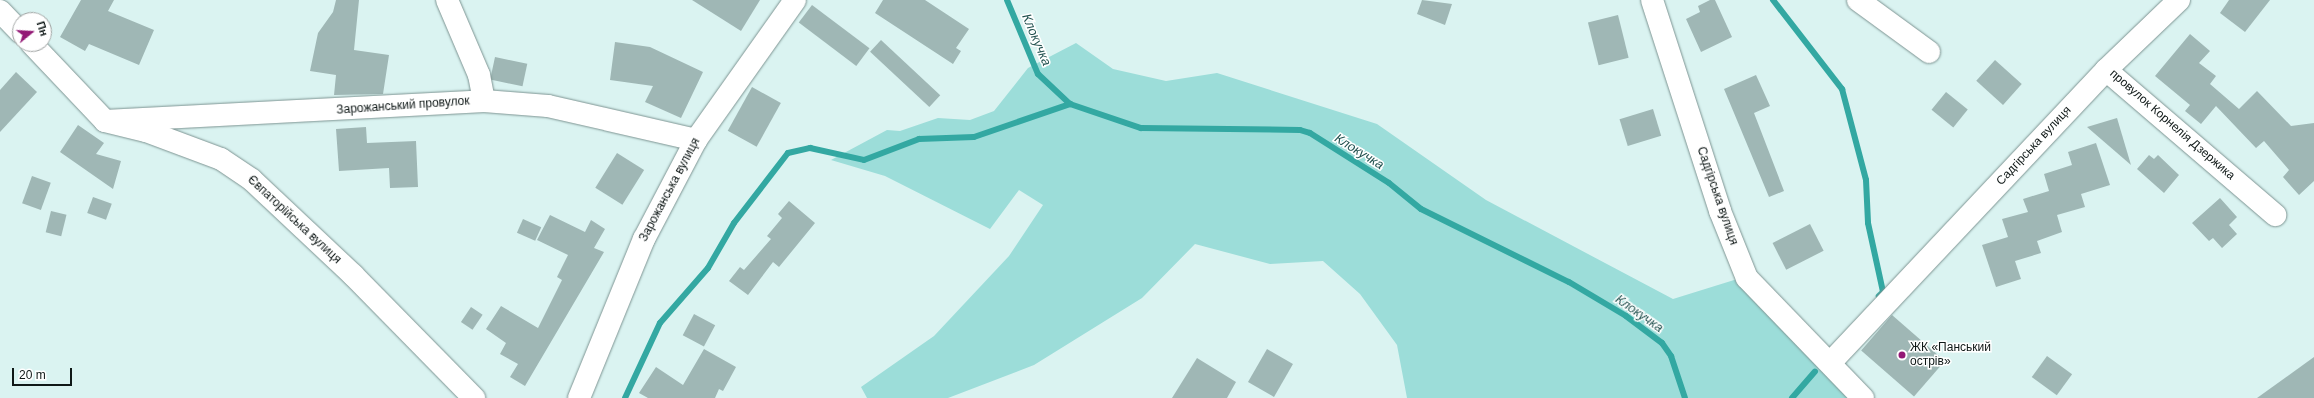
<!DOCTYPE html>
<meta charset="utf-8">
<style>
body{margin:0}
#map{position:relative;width:2314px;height:398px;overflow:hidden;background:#daf3f1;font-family:Arial,sans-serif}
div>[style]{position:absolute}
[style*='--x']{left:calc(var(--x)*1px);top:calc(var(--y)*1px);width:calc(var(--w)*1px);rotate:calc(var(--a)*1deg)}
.green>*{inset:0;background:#9cddd9}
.stream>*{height:6px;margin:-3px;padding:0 3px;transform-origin:3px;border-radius:3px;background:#33a8a2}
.building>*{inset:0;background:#9fb7b5;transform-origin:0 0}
.roads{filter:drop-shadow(0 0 1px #7d9492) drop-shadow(0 0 1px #7d9492)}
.minor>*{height:22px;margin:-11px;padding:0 11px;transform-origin:11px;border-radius:11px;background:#fff}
.tertiary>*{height:22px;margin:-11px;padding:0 11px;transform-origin:11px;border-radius:11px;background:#fff}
.dots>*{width:11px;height:11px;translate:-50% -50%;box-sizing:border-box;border:2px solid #fff;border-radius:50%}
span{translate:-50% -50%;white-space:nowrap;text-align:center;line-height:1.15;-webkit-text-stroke:3px #fff;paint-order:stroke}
.street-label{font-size:12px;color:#0f1817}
.poi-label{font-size:12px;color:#0f1817}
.left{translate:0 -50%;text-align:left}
.water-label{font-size:13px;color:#225250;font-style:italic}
.north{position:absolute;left:12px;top:12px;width:40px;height:40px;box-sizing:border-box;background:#fff;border:1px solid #9fa3a2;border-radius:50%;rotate:72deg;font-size:11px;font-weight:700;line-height:16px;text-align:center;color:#0f1817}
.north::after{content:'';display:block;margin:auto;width:14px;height:18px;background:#931975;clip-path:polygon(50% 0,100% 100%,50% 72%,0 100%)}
.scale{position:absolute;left:12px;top:368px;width:60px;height:18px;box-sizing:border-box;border:2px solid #0f1817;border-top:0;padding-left:5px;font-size:12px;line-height:14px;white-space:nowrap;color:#0f1817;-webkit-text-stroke:3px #fff;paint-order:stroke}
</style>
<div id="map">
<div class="green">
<div style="clip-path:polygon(1076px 43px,1113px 69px,1166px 81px,1217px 73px,1377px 124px,1486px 200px,1673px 299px,1747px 276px,1866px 398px,1407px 398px,1397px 345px,1360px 294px,1323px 261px,1270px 264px,1195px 244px,1142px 298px,1034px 365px,948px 398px,867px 398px,861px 387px,934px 336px,1009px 256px,1043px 205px,1019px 190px,990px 229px,885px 176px,831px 160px,887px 130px,900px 131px,938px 118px,970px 120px,994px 111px,1028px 68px)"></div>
</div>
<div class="stream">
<div style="--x:1007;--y:0;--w:80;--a:67.3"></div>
<div style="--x:1038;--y:74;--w:44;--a:43.2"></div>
<div style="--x:1070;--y:104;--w:75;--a:18.7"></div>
<div style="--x:1141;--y:128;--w:159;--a:0.7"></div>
<div style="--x:1300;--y:130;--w:10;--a:17"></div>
<div style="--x:1310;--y:133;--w:93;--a:32.3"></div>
<div style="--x:1389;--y:183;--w:41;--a:39.1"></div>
<div style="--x:1421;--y:209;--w:165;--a:26.3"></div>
<div style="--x:1569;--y:282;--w:66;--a:30.8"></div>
<div style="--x:1626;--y:316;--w:45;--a:36.9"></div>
<div style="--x:1662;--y:343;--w:16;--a:55"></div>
<div style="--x:1671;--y:356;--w:44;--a:71.6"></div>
<div style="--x:1773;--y:0;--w:113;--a:52.2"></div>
<div style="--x:1842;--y:89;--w:94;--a:75.2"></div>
<div style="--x:1866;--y:180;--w:43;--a:87.3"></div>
<div style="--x:1868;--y:223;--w:71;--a:77.7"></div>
<div style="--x:1883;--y:292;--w:6;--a:135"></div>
<div style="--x:625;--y:398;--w:83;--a:-65"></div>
<div style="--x:660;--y:323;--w:73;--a:-48.9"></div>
<div style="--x:708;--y:268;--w:52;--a:-60"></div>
<div style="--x:734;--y:223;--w:88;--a:-52.4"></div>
<div style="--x:788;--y:153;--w:23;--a:-13"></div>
<div style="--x:810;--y:148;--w:55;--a:12.5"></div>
<div style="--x:864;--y:160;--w:59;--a:-20.9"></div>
<div style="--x:919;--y:139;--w:55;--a:-2.1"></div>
<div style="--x:974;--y:137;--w:102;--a:-19"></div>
<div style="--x:1792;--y:398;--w:35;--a:-49"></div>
</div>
<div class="building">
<div style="clip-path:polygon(81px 0,114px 0,108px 11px,154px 30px,139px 65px,89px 44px,85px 51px,60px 37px)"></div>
<div style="clip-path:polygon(336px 0,359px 0,354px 50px,389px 55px,383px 94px,334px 95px,336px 75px,310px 71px,318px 33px,333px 12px)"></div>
<div style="clip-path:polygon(692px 0,760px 0,741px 31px)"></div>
<div style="clip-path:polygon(883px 0,925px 0,969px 29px,956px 48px,961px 51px,953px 64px,875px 13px)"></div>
<div style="clip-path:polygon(1422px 0,1452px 4px,1445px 25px,1417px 14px)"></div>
<div style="clip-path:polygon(1710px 0,1715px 0,1732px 37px,1701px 52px,1686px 19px,1700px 12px,1698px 6px)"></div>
<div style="clip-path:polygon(2229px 0,2270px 0,2245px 32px,2220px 13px)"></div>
<div style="left:812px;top:5px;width:72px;height:22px;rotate:37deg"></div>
<div style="left:1618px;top:15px;width:44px;height:31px;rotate:76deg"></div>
<div style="clip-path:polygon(2190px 34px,2210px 51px,2199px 63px,2216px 76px,2210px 84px,2239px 109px,2257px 91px,2291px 126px,2314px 123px,2314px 181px,2299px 195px,2283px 177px,2289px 170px,2264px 141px,2256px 148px,2216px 106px,2201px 124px,2185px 111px,2190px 105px,2155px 76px)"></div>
<div style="left:881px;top:40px;width:81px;height:16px;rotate:43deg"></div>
<div style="clip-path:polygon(615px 42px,650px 47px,703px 72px,681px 118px,645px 102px,653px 86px,610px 80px)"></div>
<div style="left:495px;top:57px;width:33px;height:23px;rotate:12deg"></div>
<div style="left:1995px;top:60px;width:36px;height:28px;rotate:42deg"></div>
<div style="clip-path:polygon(16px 72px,37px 92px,0 132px,0 90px)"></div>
<div style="clip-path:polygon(1756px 75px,1770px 106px,1754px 113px,1784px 191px,1769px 197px,1724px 89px)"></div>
<div style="left:752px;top:87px;width:33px;height:50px;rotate:29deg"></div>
<div style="left:1946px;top:92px;width:28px;height:23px;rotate:39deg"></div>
<div style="left:1653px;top:109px;width:28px;height:35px;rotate:73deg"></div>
<div style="clip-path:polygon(2117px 118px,2131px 165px,2087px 127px)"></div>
<div style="clip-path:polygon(78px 125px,104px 143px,96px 154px,121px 161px,113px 189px,60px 152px)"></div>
<div style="clip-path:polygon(366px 127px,367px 143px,416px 141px,418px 187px,390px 188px,389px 168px,339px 171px,336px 129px)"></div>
<div style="clip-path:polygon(2096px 143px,2110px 185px,2081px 194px,2085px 207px,2057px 215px,2062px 232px,2037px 241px,2041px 253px,2015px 261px,2021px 279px,1996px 287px,1982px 245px,2008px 237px,2002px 219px,2028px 212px,2023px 199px,2049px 191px,2044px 174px,2072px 165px,2068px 152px)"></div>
<div style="left:617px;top:153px;width:32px;height:41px;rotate:32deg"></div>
<div style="clip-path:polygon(2149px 155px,2154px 159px,2158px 155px,2179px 175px,2164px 193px,2137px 169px)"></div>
<div style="left:32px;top:176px;width:20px;height:29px;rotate:20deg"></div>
<div style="left:93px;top:197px;width:20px;height:17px;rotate:20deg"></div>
<div style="clip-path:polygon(2220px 198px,2237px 217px,2229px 225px,2237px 234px,2222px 248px,2213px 238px,2209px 241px,2192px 223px)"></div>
<div style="clip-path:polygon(789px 201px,815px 223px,779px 267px,773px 262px,748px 295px,729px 281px,740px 267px,744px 270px,771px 239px,767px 236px,782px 218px,778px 214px)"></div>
<div style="left:51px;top:211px;width:16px;height:22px;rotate:14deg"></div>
<div style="clip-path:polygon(550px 215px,585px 232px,591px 220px,605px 229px,594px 248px,604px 252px,525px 386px,510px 377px,518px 364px,500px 354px,506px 343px,486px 329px,501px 306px,538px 328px,562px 280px,557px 277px,568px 255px,537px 240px)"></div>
<div style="left:523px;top:219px;width:20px;height:15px;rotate:24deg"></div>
<div style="left:1810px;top:224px;width:30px;height:42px;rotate:63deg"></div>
<div style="left:471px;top:307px;width:14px;height:18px;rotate:34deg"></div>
<div style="left:694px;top:314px;width:24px;height:24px;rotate:28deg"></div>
<div style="left:1892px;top:315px;width:70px;height:47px;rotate:41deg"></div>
<div style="clip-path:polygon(704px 349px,736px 367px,723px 391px,719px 389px,715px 398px,648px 398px,639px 393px,656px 367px,683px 385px)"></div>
<div style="left:1267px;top:349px;width:30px;height:38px;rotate:30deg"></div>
<div style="left:2047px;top:356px;width:31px;height:26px;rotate:36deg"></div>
<div style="clip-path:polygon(2314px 357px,2314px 398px,2257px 398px)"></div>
<div style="clip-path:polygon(1197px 358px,1236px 382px,1227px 398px,1172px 398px)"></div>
</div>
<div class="roads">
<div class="minor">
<div style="--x:447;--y:0;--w:82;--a:66.9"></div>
<div style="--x:479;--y:75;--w:26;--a:79"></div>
<div style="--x:1652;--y:0;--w:222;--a:72.1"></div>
<div style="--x:1720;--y:211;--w:72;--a:68.1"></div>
<div style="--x:1747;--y:278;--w:167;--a:46"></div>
<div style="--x:1858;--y:0;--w:88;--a:36.2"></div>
<div style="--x:2179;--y:0;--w:101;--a:136.2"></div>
<div style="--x:2106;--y:70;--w:223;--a:40.6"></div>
<div style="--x:0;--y:11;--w:29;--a:46"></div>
<div style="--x:32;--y:44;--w:106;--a:46.5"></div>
<div style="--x:105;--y:121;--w:42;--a:13.7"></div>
<div style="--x:146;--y:131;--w:80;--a:20.5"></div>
<div style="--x:221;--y:159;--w:37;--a:34"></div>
<div style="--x:252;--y:180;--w:139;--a:43.2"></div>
<div style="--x:353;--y:275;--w:173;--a:45.5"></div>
<div style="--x:105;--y:121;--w:380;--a:-3"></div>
<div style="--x:484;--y:101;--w:64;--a:4.5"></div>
<div style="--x:548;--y:106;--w:152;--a:12.9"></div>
<div style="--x:1831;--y:362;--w:401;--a:-46.7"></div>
</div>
<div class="tertiary">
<div style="--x:579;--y:398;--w:172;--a:-67.8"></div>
<div style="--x:644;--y:239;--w:112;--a:-62.3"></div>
<div style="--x:696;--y:140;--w:171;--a:-54.7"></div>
</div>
</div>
<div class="dots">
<div style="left:1902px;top:355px;background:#931975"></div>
</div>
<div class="street-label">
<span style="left:403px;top:106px;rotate:-4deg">Зарожанський провулок</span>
<span style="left:2172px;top:125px;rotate:41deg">провулок Корнелія Дзержика</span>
<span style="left:2034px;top:146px;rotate:-47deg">Садгірська вулиця</span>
<span style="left:670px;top:190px;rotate:-62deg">Зарожанська вулиця</span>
<span style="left:1717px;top:196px;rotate:71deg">Садгірська вулиця</span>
<span style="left:294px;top:220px;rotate:43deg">Євпаторійська вулиця</span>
</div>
<div class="poi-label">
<span class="left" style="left:1910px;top:355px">ЖК «Панський<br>острів»</span>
</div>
<div class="water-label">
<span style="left:1036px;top:40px;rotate:67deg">Клокучка</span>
<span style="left:1359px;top:152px;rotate:32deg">Клокучка</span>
<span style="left:1639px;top:314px;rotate:35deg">Клокучка</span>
</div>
<div class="north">Пн</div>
<div class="scale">20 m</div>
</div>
